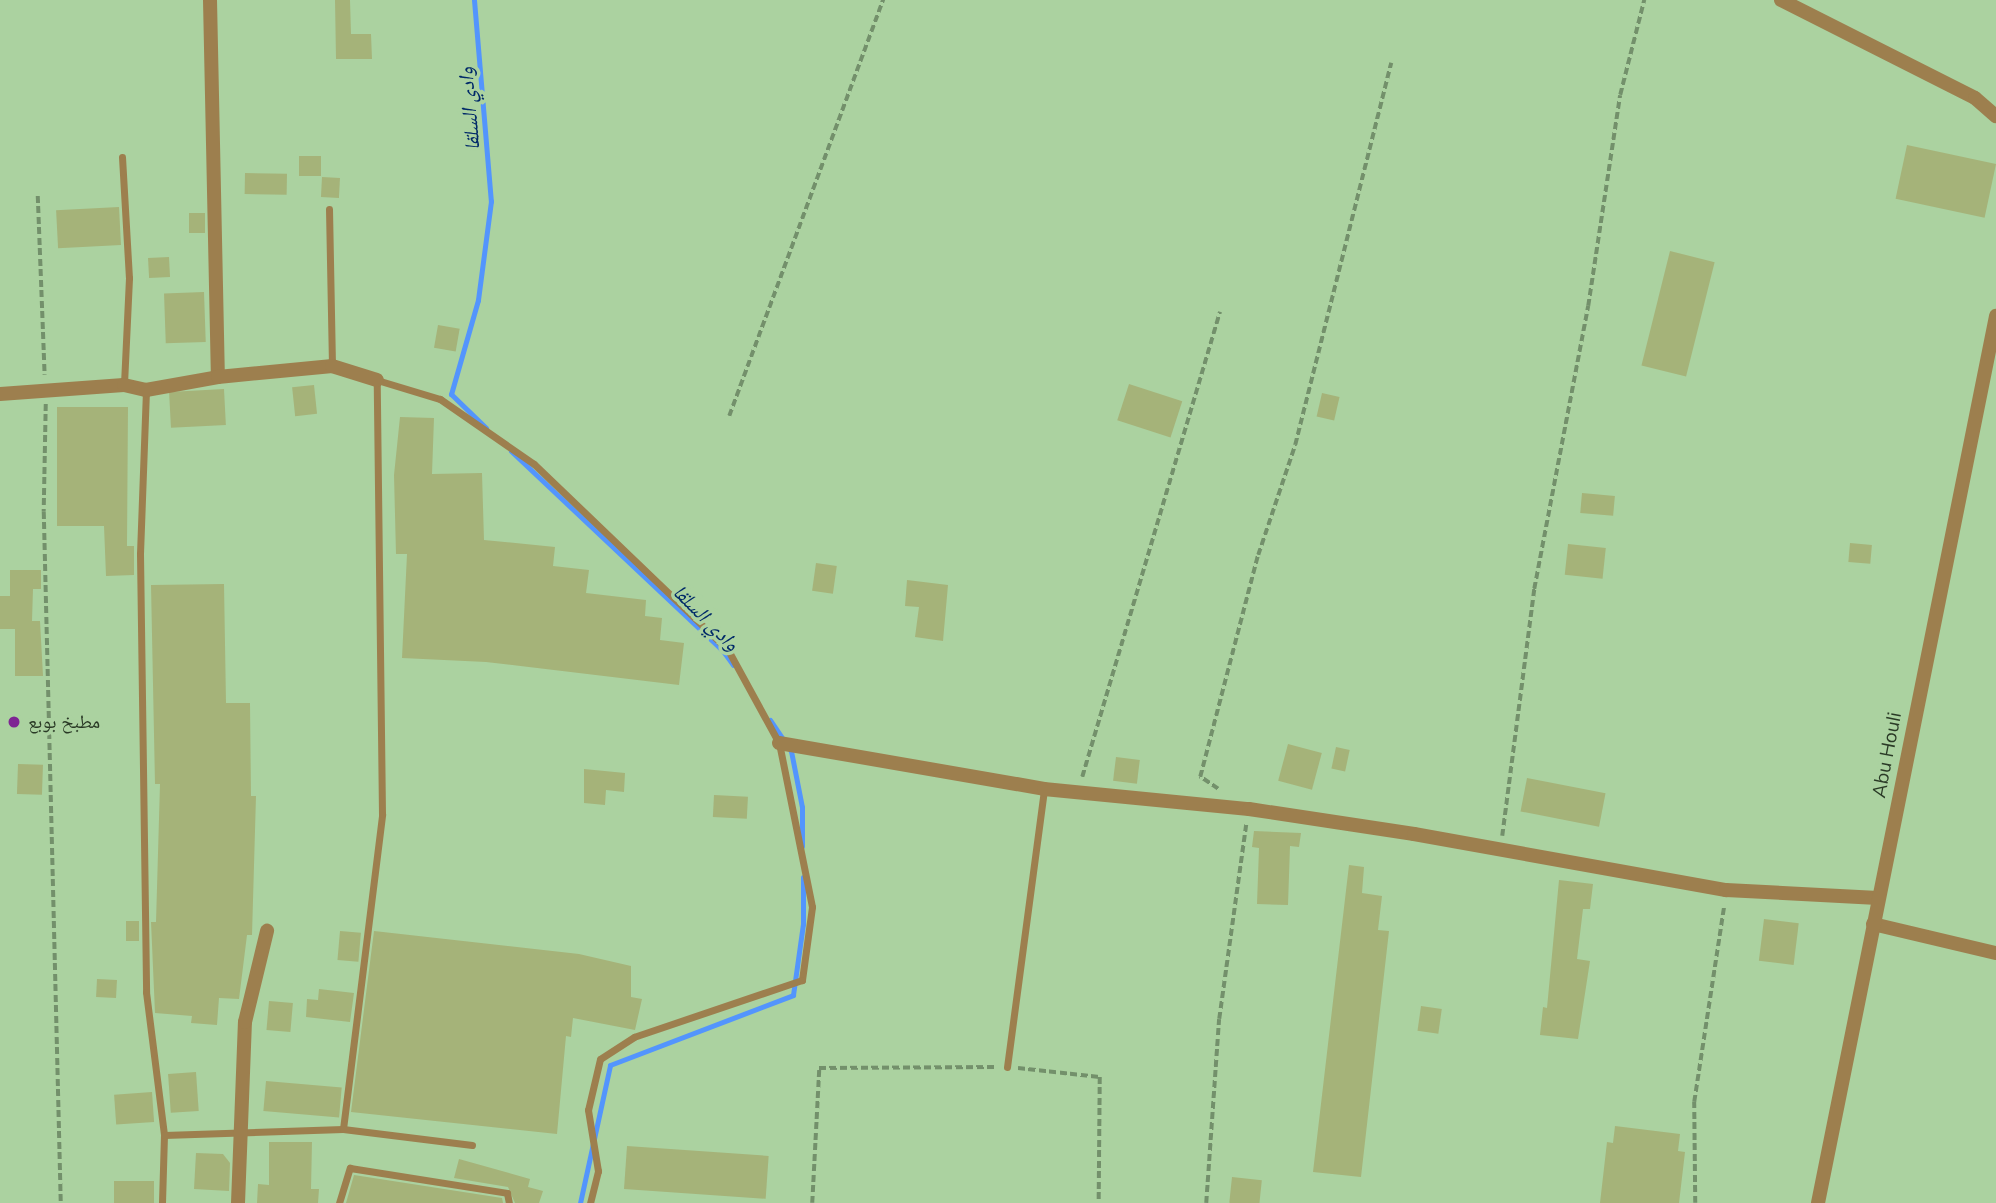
<!DOCTYPE html>
<meta charset="utf-8">
<style>
body{margin:0}
#map{position:relative;width:1996px;height:1203px;overflow:hidden;background:#abd2a0;font-family:Mulish,"Noto Naskh Arabic",sans-serif}
div>[style]{position:absolute}
[style*='--x']{left:calc(var(--x)*1px);top:calc(var(--y)*1px);width:calc(var(--w)*1px);rotate:calc(var(--a)*1deg)}
.stream>*{height:5px;margin:-2.5px;padding:0 2.5px;transform-origin:2.5px;border-radius:2.5px;background:#5395fd}
.building>*{inset:0;background:#a5b379;transform-origin:0 0}
.path>*{height:3.5px;margin-top:-1.75px;transform-origin:0;background:repeating-linear-gradient(90deg,#73906b 0 7px,transparent 0 10.5px)}
.service>*{height:7px;margin:-3.5px;padding:0 3.5px;transform-origin:3.5px;border-radius:3.5px;background:#9d7f4e}
.minor>*{height:14px;margin:-7px;padding:0 7px;transform-origin:7px;border-radius:7px;background:#9d7f4e}
.tertiary>*{height:14px;margin:-7px;padding:0 7px;transform-origin:7px;border-radius:7px;background:#9d7f4e}
.dots>*{width:19px;height:19px;translate:-50% -50%;box-sizing:border-box;border:4px solid #abd2a0;border-radius:50%}
span{translate:-50% -50%;white-space:nowrap;text-align:center;line-height:1.15;-webkit-text-stroke:7px #abd2a0;paint-order:stroke}
.poi-label{font-size:19px;color:#2a3a26}
.left{translate:0 -50%;text-align:left}
.street-label{font-size:19px;color:#2a3a26}
.water-label{font-size:21px;color:#002968;font-style:italic}
</style>
<div id="map">
<div class="stream">
<div style="--x:474;--y:0;--w:202;--a:85.2"></div>
<div style="--x:491;--y:201;--w:100;--a:97.5"></div>
<div style="--x:478;--y:300;--w:98;--a:106"></div>
<div style="--x:451;--y:394;--w:49;--a:44.2"></div>
<div style="--x:511;--y:451;--w:291;--a:43.3"></div>
<div style="--x:723;--y:651;--w:17;--a:54"></div>
<div style="--x:770;--y:720;--w:37;--a:56"></div>
<div style="--x:791;--y:751;--w:57;--a:78.9"></div>
<div style="--x:802;--y:807;--w:39;--a:90"></div>
<div style="--x:580;--y:1203;--w:141;--a:-77.7"></div>
<div style="--x:610;--y:1065;--w:196;--a:-20.9"></div>
<div style="--x:793;--y:995;--w:72;--a:-82"></div>
<div style="--x:803;--y:924;--w:47;--a:-90"></div>
</div>
<div class="building">
<div style="clip-path:polygon(335px 0,350px 0,351px 34px,371px 34px,372px 59px,336px 59px)"></div>
<div style="left:1907px;top:145px;width:91px;height:55px;rotate:12deg"></div>
<div style="left:299px;top:156px;width:22px;height:20px"></div>
<div style="left:245px;top:173px;width:42px;height:21px;rotate:1deg"></div>
<div style="left:322px;top:177px;width:18px;height:20px;rotate:3deg"></div>
<div style="left:119px;top:207px;width:38px;height:63px;rotate:87deg"></div>
<div style="left:205px;top:213px;width:20px;height:16px;rotate:90deg"></div>
<div style="left:1670px;top:251px;width:46px;height:118px;rotate:14deg"></div>
<div style="left:169px;top:257px;width:20px;height:21px;rotate:87deg"></div>
<div style="left:204px;top:292px;width:50px;height:40px;rotate:88deg"></div>
<div style="left:438px;top:325px;width:22px;height:23px;rotate:10deg"></div>
<div style="left:1129px;top:384px;width:56px;height:38px;rotate:18deg"></div>
<div style="left:314px;top:385px;width:29px;height:22px;rotate:84deg"></div>
<div style="left:224px;top:389px;width:36px;height:55px;rotate:87deg"></div>
<div style="left:1322px;top:393px;width:18px;height:24px;rotate:13deg"></div>
<div style="clip-path:polygon(57px 407px,128px 407px,127px 546px,134px 546px,134px 575px,106px 576px,104px 526px,57px 526px)"></div>
<div style="clip-path:polygon(400px 417px,434px 418px,432px 474px,482px 473px,484px 540px,555px 547px,553px 566px,589px 570px,586px 593px,646px 600px,645px 616px,662px 618px,660px 640px,684px 643px,679px 685px,486px 662px,402px 658px,407px 554px,396px 554px,394px 475px)"></div>
<div style="left:1582px;top:493px;width:33px;height:20px;rotate:5deg"></div>
<div style="left:1850px;top:543px;width:22px;height:19px;rotate:5deg"></div>
<div style="left:1568px;top:544px;width:38px;height:31px;rotate:6deg"></div>
<div style="left:816px;top:563px;width:21px;height:28px;rotate:8deg"></div>
<div style="clip-path:polygon(10px 570px,41px 570px,41px 589px,33px 589px,32px 621px,40px 621px,43px 676px,15px 676px,15px 629px,0 629px,0 596px,10px 596px)"></div>
<div style="clip-path:polygon(907px 580px,948px 585px,943px 641px,915px 637px,919px 607px,905px 606px)"></div>
<div style="clip-path:polygon(224px 584px,226px 703px,250px 703px,251px 796px,256px 796px,252px 935px,247px 935px,239px 999px,219px 998px,217px 1025px,191px 1023px,192px 1016px,155px 1013px,151px 922px,156px 922px,160px 784px,155px 784px,151px 585px)"></div>
<div style="left:1288px;top:744px;width:35px;height:38px;rotate:15deg"></div>
<div style="left:1336px;top:747px;width:14px;height:22px;rotate:12deg"></div>
<div style="left:1116px;top:757px;width:24px;height:24px;rotate:7deg"></div>
<div style="left:18px;top:764px;width:25px;height:30px;rotate:2deg"></div>
<div style="clip-path:polygon(584px 769px,625px 773px,624px 792px,606px 790px,605px 805px,584px 803px)"></div>
<div style="left:1527px;top:778px;width:80px;height:34px;rotate:11deg"></div>
<div style="left:714px;top:795px;width:34px;height:22px;rotate:3deg"></div>
<div style="clip-path:polygon(1254px 831px,1301px 833px,1299px 847px,1290px 846px,1288px 905px,1257px 904px,1259px 848px,1252px 847px)"></div>
<div style="clip-path:polygon(1349px 865px,1364px 867px,1362px 893px,1382px 896px,1378px 930px,1389px 931px,1361px 1177px,1313px 1172px)"></div>
<div style="clip-path:polygon(1559px 880px,1593px 884px,1590px 909px,1583px 909px,1577px 959px,1590px 961px,1578px 1039px,1540px 1035px,1543px 1007px,1547px 1008px)"></div>
<div style="left:1764px;top:919px;width:35px;height:42px;rotate:7deg"></div>
<div style="left:126px;top:921px;width:13px;height:20px"></div>
<div style="left:340px;top:931px;width:21px;height:29px;rotate:5deg"></div>
<div style="clip-path:polygon(374px 931px,579px 954px,631px 966px,631px 997px,642px 999px,635px 1030px,573px 1018px,571px 1037px,566px 1036px,557px 1134px,351px 1112px)"></div>
<div style="left:97px;top:979px;width:20px;height:18px;rotate:3deg"></div>
<div style="clip-path:polygon(319px 989px,354px 993px,350px 1022px,306px 1017px,307px 999px,318px 1000px)"></div>
<div style="left:269px;top:1001px;width:24px;height:29px;rotate:5deg"></div>
<div style="left:1421px;top:1006px;width:21px;height:25px;rotate:8deg"></div>
<div style="left:196px;top:1072px;width:39px;height:28px;rotate:86deg"></div>
<div style="left:266px;top:1081px;width:76px;height:30px;rotate:5deg"></div>
<div style="left:152px;top:1092px;width:30px;height:38px;rotate:86deg"></div>
<div style="clip-path:polygon(1615px 1126px,1680px 1134px,1678px 1151px,1685px 1152px,1679px 1203px,1600px 1203px,1607px 1142px,1613px 1143px)"></div>
<div style="clip-path:polygon(269px 1142px,312px 1142px,311px 1189px,319px 1189px,318px 1203px,257px 1203px,258px 1184px,269px 1185px)"></div>
<div style="left:627px;top:1146px;width:142px;height:43px;rotate:4deg"></div>
<div style="clip-path:polygon(196px 1153px,223px 1154px,230px 1163px,229px 1191px,194px 1189px)"></div>
<div style="clip-path:polygon(459px 1159px,530px 1179px,528px 1187px,543px 1191px,539px 1203px,515px 1203px,508px 1187px,454px 1178px)"></div>
<div style="clip-path:polygon(354px 1175px,502px 1198px,503px 1203px,346px 1203px)"></div>
<div style="left:1232px;top:1177px;width:30px;height:26px;rotate:6deg"></div>
<div style="left:154px;top:1181px;width:22px;height:40px;rotate:90deg"></div>
</div>
<div class="path">
<div style="--x:38;--y:196;--w:179;--a:87.8"></div>
<div style="--x:46;--y:404;--w:108;--a:91.1"></div>
<div style="--x:44;--y:512;--w:691;--a:88.59"></div>
<div style="--x:729;--y:416;--w:444;--a:-69.7"></div>
<div style="--x:1082;--y:777;--w:485;--a:-73.5"></div>
<div style="--x:1218;--y:789;--w:22;--a:-146"></div>
<div style="--x:1200;--y:777;--w:229;--a:-75.4"></div>
<div style="--x:1258;--y:555;--w:116;--a:-71.4"></div>
<div style="--x:1295;--y:445;--w:394;--a:-75.9"></div>
<div style="--x:1502;--y:836;--w:249;--a:-82.6"></div>
<div style="--x:1534;--y:589;--w:288;--a:-79.2"></div>
<div style="--x:1588;--y:306;--w:213;--a:-81.4"></div>
<div style="--x:1620;--y:95;--w:98;--a:-75.8"></div>
<div style="--x:1018;--y:1068;--w:82;--a:6.3"></div>
<div style="--x:1100;--y:1077;--w:126;--a:90.5"></div>
<div style="--x:812;--y:1203;--w:135;--a:-87"></div>
<div style="--x:819;--y:1068;--w:178;--a:-0.3"></div>
<div style="--x:1206;--y:1203;--w:184;--a:-86"></div>
<div style="--x:1219;--y:1019;--w:196;--a:-82.1"></div>
<div style="--x:1695;--y:1203;--w:101;--a:-90.6"></div>
<div style="--x:1694;--y:1102;--w:198;--a:-81.3"></div>
</div>
<div class="service">
<div style="--x:122;--y:157;--w:121;--a:86.7"></div>
<div style="--x:129;--y:278;--w:107;--a:92.7"></div>
<div style="--x:329;--y:209;--w:157;--a:88.9"></div>
<div style="--x:146;--y:390;--w:164;--a:92.1"></div>
<div style="--x:140;--y:554;--w:438;--a:89.2"></div>
<div style="--x:146;--y:992;--w:144;--a:82.8"></div>
<div style="--x:164;--y:1135;--w:68;--a:91.7"></div>
<div style="--x:1007;--y:1067;--w:280;--a:-82.4"></div>
<div style="--x:343;--y:1129;--w:317;--a:-82.9"></div>
<div style="--x:382;--y:814;--w:434;--a:-90.7"></div>
<div style="--x:377;--y:380;--w:66;--a:16.8"></div>
<div style="--x:440;--y:399;--w:114;--a:34.7"></div>
<div style="--x:534;--y:464;--w:269;--a:43.8"></div>
<div style="--x:728;--y:650;--w:106;--a:61.3"></div>
<div style="--x:779;--y:743;--w:167;--a:78.6"></div>
<div style="--x:812;--y:907;--w:74;--a:97.8"></div>
<div style="--x:802;--y:980;--w:177;--a:161.3"></div>
<div style="--x:634;--y:1037;--w:40;--a:147.1"></div>
<div style="--x:600;--y:1059;--w:52;--a:103.2"></div>
<div style="--x:588;--y:1110;--w:62;--a:80.7"></div>
<div style="--x:598;--y:1171;--w:33;--a:104"></div>
<div style="--x:164;--y:1135;--w:179;--a:-1.9"></div>
<div style="--x:343;--y:1129;--w:130;--a:7.1"></div>
<div style="--x:339;--y:1203;--w:37;--a:-73"></div>
<div style="--x:350;--y:1168;--w:159;--a:9"></div>
<div style="--x:507;--y:1193;--w:10;--a:79"></div>
</div>
<div class="minor">
<div style="--x:210;--y:0;--w:377;--a:88.8"></div>
<div style="--x:1781;--y:0;--w:217;--a:26.8"></div>
<div style="--x:1975;--y:98;--w:28;--a:41"></div>
<div style="--x:0;--y:394;--w:124;--a:-4.2"></div>
<div style="--x:124;--y:385;--w:23;--a:13"></div>
<div style="--x:146;--y:390;--w:73;--a:-10.2"></div>
<div style="--x:218;--y:377;--w:115;--a:-5.5"></div>
<div style="--x:332;--y:366;--w:47;--a:17.3"></div>
<div style="--x:779;--y:743;--w:269;--a:9.8"></div>
<div style="--x:1044;--y:789;--w:206;--a:5.6"></div>
<div style="--x:1249;--y:809;--w:167;--a:8.6"></div>
<div style="--x:1414;--y:834;--w:317;--a:10.2"></div>
<div style="--x:1726;--y:890;--w:152;--a:3"></div>
<div style="--x:1873;--y:924;--w:126;--a:13.3"></div>
<div style="--x:238;--y:1203;--w:181;--a:-87.8"></div>
<div style="--x:245;--y:1022;--w:94;--a:-76.4"></div>
</div>
<div class="tertiary">
<div style="--x:1818;--y:1203;--w:905;--a:-78.65"></div>
</div>
<div class="dots">
<div style="left:14px;top:722px;background:#7e2593"></div>
</div>
<div class="poi-label">
<span class="left" style="left:28px;top:722px">مطبخ بوبع</span>
</div>
<div class="street-label">
<span style="left:1887px;top:755px;rotate:-79deg">Abu Houli</span>
</div>
<div class="water-label">
<span style="left:468px;top:109px;rotate:-95deg">وادي السلقا</span>
<span style="left:707px;top:617px;rotate:45deg">وادي السلقا</span>
</div>
</div>
